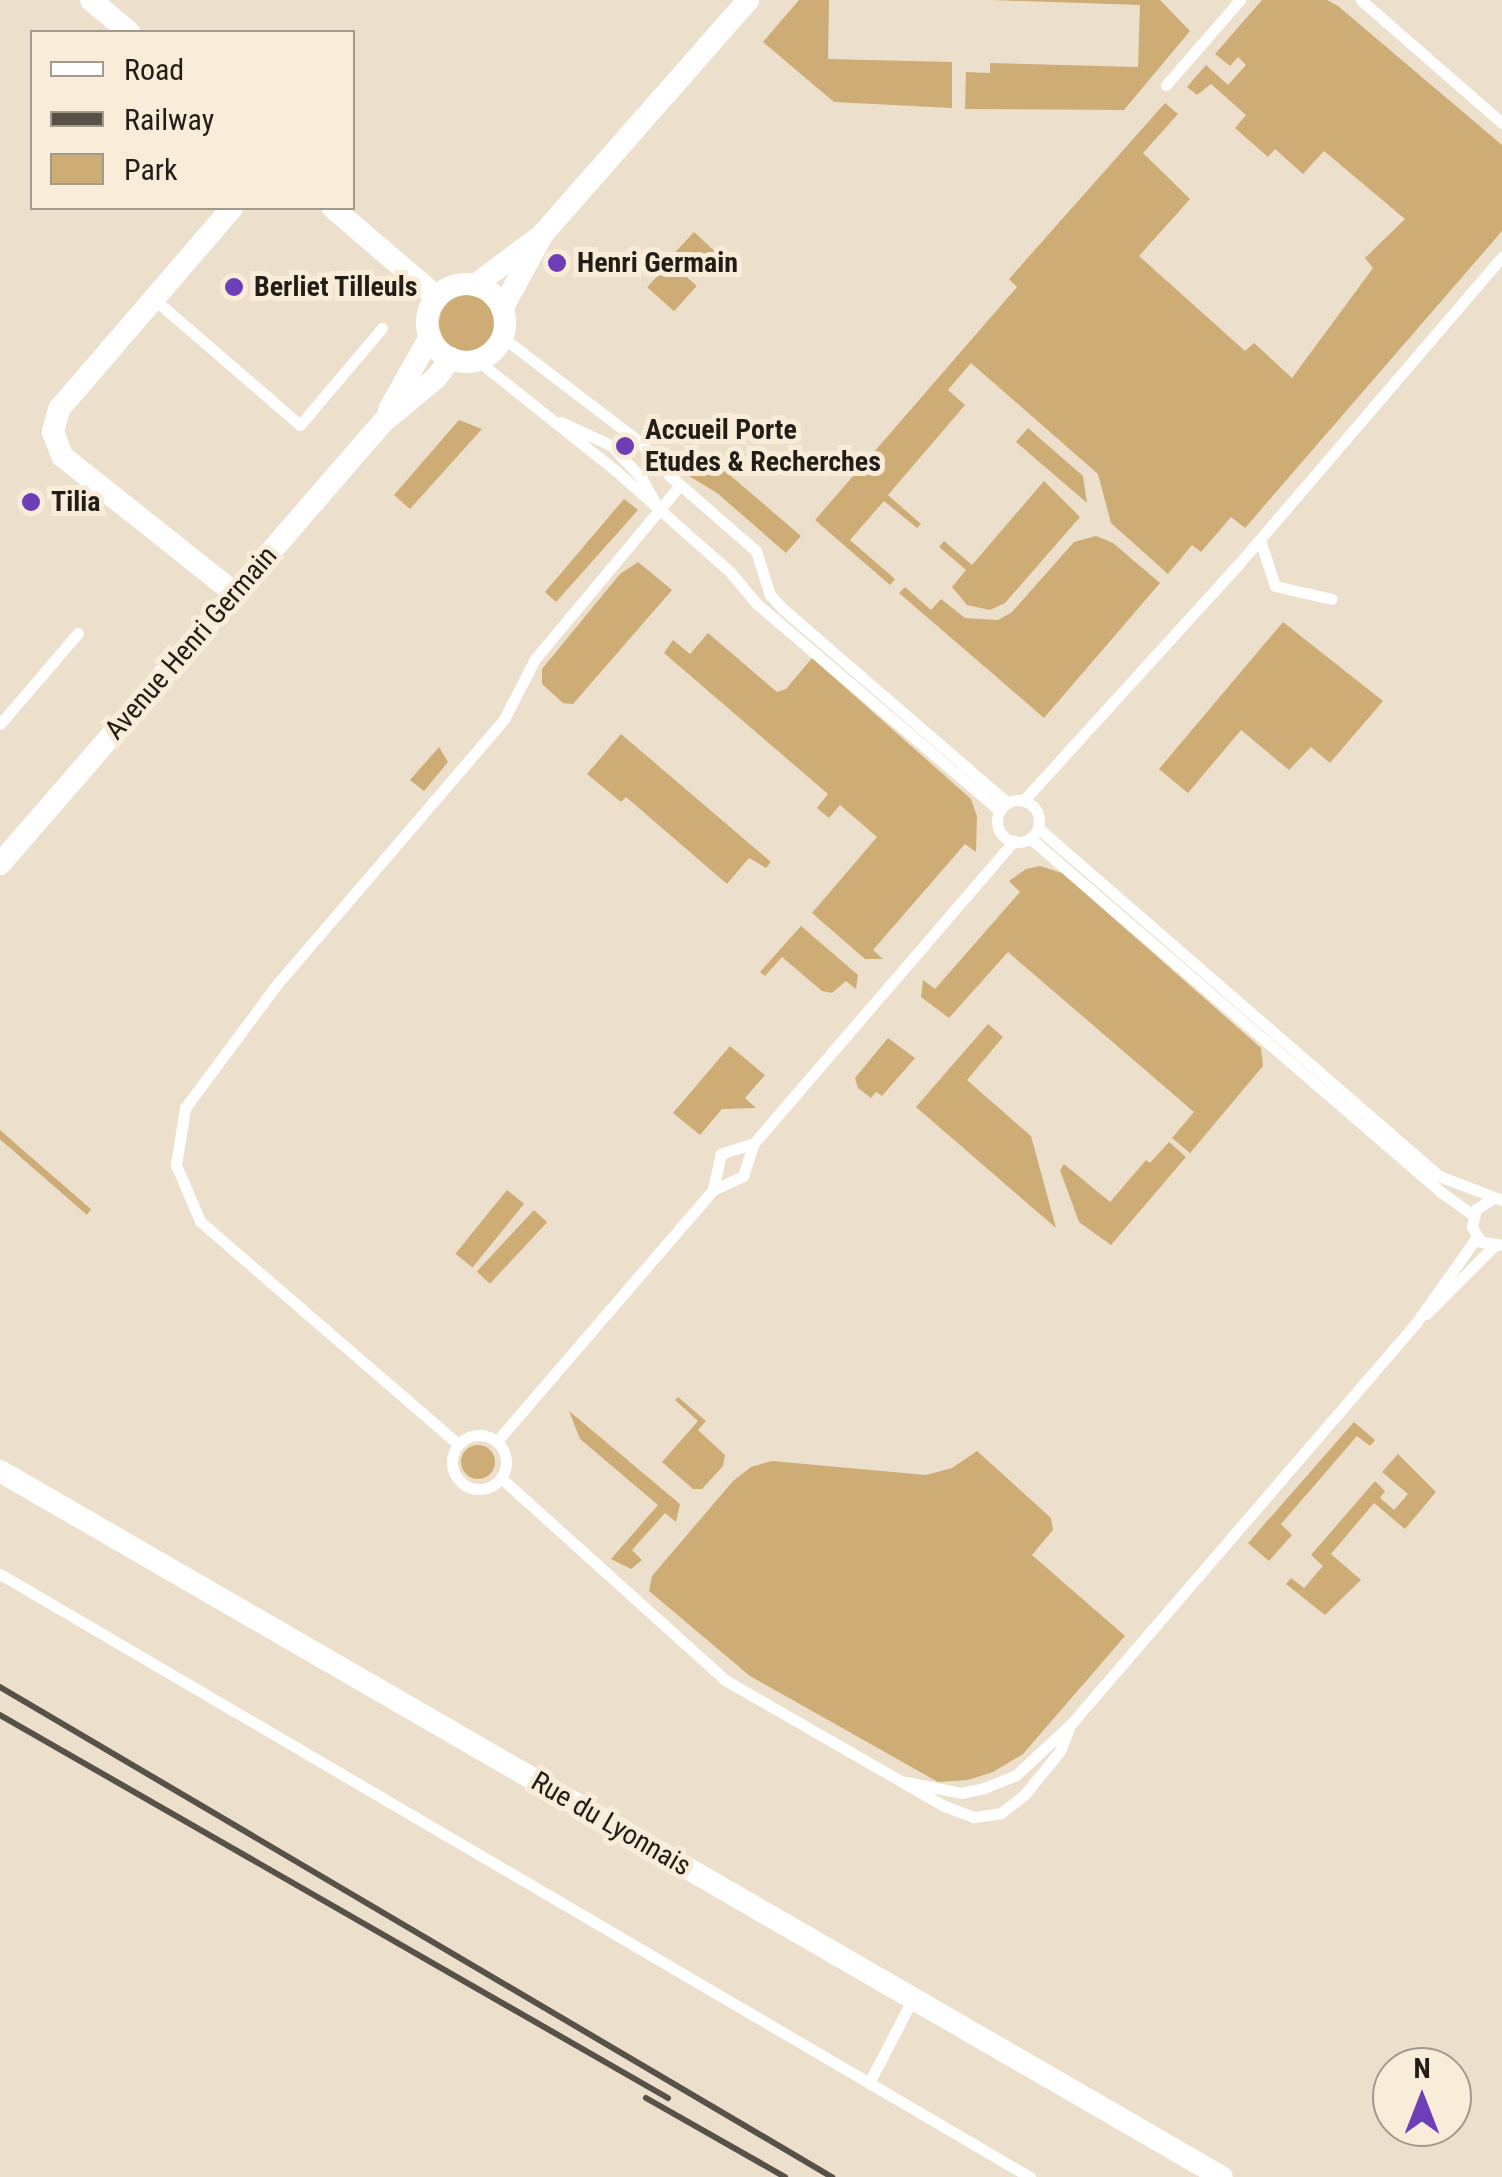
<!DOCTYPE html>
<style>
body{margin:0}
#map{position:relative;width:1502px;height:2177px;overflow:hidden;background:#ece0cd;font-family:"Roboto Condensed",sans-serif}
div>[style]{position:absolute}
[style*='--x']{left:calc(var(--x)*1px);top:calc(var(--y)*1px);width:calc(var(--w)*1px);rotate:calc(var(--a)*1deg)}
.green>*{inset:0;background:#cdac76;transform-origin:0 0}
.round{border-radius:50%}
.service>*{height:11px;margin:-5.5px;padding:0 5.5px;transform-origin:5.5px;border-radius:5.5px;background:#fff}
.service>.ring{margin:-5.5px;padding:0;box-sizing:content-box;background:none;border:11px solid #fff;border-radius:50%}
.minor>*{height:22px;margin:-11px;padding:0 11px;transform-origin:11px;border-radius:11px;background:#fff}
.minor>.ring{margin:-11px;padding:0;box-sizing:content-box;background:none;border:22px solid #fff;border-radius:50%}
.rail>*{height:6px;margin:-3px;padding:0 3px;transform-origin:3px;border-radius:3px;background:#585147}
.dots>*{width:28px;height:28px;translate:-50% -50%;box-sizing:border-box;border:5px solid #f9edda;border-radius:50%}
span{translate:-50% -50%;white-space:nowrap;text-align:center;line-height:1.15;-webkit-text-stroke:10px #f9edda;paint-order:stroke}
.poi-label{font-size:28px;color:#221d16;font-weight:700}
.left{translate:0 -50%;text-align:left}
.street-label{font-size:28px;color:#221d16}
.legend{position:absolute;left:30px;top:30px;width:325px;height:180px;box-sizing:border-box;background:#f9edda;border:2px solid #a39a8c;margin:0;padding:12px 18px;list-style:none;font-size:30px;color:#221d16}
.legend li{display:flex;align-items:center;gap:20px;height:50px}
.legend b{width:50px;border:2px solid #a39a8c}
.north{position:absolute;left:1372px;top:2047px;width:100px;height:100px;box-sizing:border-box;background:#f9edda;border:2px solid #a39a8c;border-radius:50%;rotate:0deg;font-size:28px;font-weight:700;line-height:40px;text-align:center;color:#221d16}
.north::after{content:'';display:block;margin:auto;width:35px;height:45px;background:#6d3eb6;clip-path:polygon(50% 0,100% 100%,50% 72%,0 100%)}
</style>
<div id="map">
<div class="green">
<div style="clip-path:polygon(799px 0,829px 0,828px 59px,952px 62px,952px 108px,834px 102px,763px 42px)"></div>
<div style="clip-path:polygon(990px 0,1160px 0,1190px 31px,1124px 110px,965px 109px,966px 72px,990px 73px,990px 63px,1138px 67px,1140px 5px)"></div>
<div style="clip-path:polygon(1262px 0,1327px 0,1338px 6px,1502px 145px,1502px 231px,1245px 528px,1231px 517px,1201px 552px,1192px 545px,1168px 574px,1111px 523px,1098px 474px,971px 363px,948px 390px,965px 405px,888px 495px,921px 524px,917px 528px,884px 501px,850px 540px,895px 579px,890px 585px,815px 520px,1017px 287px,1009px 279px,1165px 103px,1178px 114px,1143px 153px,1190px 199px,1139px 256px,1245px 351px,1254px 343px,1292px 378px,1373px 268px,1365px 258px,1405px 219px,1324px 151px,1303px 174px,1275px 149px,1268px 157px,1235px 128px,1246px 115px,1211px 84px,1197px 95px,1187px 87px,1206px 65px,1228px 85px,1246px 65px,1238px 57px,1230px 66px,1215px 54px)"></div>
<div style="left:694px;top:232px;width:38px;height:27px;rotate:43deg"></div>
<div style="left:670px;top:262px;width:36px;height:34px;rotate:42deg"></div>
<div class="round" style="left:439px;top:295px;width:56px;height:56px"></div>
<div style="clip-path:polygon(459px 420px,482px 429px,410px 509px,394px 495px)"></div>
<div style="clip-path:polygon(1028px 428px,1083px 476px,1087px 503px,1016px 442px)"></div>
<div style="clip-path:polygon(710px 458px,801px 536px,786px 553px,717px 493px,689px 476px,698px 459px)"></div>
<div style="clip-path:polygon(1044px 481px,1080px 517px,1005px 603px,990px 610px,967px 605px,952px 587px,966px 570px,939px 547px,944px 541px,972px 565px)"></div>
<div style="clip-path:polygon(624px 499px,638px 510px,556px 602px,545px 592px)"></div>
<div style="clip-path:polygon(1096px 536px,1113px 543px,1160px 583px,1044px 718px,899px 593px,905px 587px,931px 610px,941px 599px,965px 618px,998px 620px,1012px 612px,1074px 542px)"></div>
<div style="clip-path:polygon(638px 562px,672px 590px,573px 704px,563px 703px,542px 684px,542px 669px,620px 574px)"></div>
<div style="clip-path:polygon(1283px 622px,1383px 701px,1330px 763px,1311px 747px,1289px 770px,1241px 730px,1188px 793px,1159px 769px)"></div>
<div style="clip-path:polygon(708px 633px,777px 692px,786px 689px,812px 658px,971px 799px,977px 816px,976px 852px,965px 844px,873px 950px,883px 959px,865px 959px,812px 913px,877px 837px,840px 805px,829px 818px,817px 808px,828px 794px,664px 653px,673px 640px,690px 654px)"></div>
<div style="clip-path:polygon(621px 734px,771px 862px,766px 868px,749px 858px,727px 884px,626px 797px,621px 802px,587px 774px)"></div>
<div style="clip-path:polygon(439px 747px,448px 762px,424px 791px,410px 780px)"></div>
<div style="clip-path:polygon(1040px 866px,1062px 873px,1261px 1048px,1263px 1066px,1190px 1153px,1172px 1138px,1194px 1112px,1008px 952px,949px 1018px,921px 997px,923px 980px,935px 989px,1020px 892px,1009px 881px,1026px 869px)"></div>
<div style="clip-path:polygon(801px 926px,858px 975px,856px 989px,846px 981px,832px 993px,822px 991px,782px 957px,765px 976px,760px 972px)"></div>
<div style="clip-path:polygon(988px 1024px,1003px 1037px,967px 1080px,1031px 1136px,1056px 1228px,916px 1107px)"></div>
<div style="clip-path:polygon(888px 1038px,915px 1058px,882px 1096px,876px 1092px,871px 1098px,858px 1088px,855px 1078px)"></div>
<div style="clip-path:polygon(730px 1046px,765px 1075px,745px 1098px,756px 1108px,722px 1109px,700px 1135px,673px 1113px)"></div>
<div style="left:0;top:1130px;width:121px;height:7px;rotate:41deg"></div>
<div style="clip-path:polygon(1169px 1142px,1186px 1157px,1111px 1245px,1079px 1222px,1060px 1170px,1064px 1164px,1110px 1202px,1146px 1160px,1150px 1163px)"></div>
<div style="left:507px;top:1190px;width:22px;height:82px;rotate:39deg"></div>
<div style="left:534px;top:1210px;width:18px;height:84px;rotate:43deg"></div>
<div style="clip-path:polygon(678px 1397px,706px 1421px,698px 1430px,725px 1455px,723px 1466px,702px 1489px,693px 1489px,662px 1462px,698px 1421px,675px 1400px)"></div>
<div style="clip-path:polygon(569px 1411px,680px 1504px,676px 1522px,665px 1513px,632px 1550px,642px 1560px,631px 1569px,611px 1559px,658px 1505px,580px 1439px)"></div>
<div style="clip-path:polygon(1354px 1422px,1375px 1440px,1370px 1446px,1357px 1436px,1281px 1524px,1292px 1535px,1269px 1561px,1248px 1543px)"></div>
<div class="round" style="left:461px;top:1445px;width:34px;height:34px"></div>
<div style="clip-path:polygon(977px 1451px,1051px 1518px,1053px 1530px,1032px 1555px,1125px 1636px,1023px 1754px,993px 1772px,968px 1780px,938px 1782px,750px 1676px,649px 1591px,652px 1576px,733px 1481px,751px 1467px,772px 1461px,926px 1475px,952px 1468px)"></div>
<div style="clip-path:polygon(1398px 1454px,1436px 1492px,1405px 1529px,1374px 1503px,1331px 1554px,1361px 1580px,1325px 1615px,1286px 1584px,1291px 1578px,1304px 1588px,1323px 1566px,1311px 1555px,1375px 1481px,1385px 1491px,1380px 1498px,1394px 1510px,1408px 1494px,1382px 1472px)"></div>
</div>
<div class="service">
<div style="--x:1361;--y:0;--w:187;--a:41.1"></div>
<div style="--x:1166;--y:85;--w:113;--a:-49"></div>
<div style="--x:154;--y:299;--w:193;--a:40.8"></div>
<div style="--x:300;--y:425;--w:127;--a:-49.8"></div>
<div style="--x:502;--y:337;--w:173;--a:37.3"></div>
<div style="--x:640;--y:442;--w:45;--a:48.6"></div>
<div style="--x:670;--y:476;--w:114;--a:41.1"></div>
<div style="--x:756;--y:551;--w:46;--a:72.3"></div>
<div style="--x:770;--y:595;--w:19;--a:47"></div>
<div style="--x:783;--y:609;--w:297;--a:40.8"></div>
<div style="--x:477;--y:360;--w:178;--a:38.6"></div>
<div style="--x:616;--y:471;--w:152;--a:41.5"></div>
<div style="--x:730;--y:572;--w:42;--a:49.8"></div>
<div style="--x:757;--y:604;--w:319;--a:40.4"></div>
<div style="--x:561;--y:422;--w:56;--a:25.2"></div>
<div style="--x:612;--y:446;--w:45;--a:47.7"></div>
<div style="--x:642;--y:479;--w:25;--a:61"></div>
<div style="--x:1260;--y:540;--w:48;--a:71.9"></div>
<div style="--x:1275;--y:586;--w:58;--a:12.8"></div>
<div style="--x:0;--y:724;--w:120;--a:-49.4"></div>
<div class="ring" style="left:997px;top:800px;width:31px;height:31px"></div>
<div style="--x:1023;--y:801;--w:318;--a:-47.7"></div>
<div style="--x:1237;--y:566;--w:407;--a:-49.4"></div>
<div style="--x:1038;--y:828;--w:531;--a:40.95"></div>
<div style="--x:1439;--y:1176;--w:67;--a:20.9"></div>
<div style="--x:1030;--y:838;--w:542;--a:40.74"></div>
<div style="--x:1441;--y:1192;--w:39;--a:36"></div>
<div style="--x:754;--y:1143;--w:399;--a:-49.3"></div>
<div style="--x:1492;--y:1199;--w:19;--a:148"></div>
<div style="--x:1476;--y:1209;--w:18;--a:103"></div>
<div style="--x:1472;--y:1227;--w:17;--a:59"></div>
<div style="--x:1481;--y:1242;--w:21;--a:8"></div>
<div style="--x:1426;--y:1314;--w:96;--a:-45"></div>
<div class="ring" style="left:452px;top:1435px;width:43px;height:43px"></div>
<div style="--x:497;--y:1441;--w:331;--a:-49.3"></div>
<div style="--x:713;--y:1190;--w:33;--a:-25"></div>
<div style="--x:743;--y:1176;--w:35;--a:-72"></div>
<div style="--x:754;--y:1143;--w:35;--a:162"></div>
<div style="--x:721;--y:1154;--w:37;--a:103"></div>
<div style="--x:458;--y:1444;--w:341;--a:-139.2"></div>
<div style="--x:200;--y:1221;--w:61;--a:-113.2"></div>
<div style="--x:176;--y:1165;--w:58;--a:-81"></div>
<div style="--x:185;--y:1108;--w:156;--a:-53.4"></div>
<div style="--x:278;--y:983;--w:348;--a:-49.4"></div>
<div style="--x:504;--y:719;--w:68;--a:-62.7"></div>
<div style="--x:535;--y:659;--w:226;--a:-50.2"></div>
<div style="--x:501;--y:1478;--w:302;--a:42"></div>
<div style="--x:725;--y:1680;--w:250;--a:29.9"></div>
<div style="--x:942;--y:1805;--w:34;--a:21"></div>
<div style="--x:974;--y:1817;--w:27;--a:-8"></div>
<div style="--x:1001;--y:1813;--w:31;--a:-38"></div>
<div style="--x:1025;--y:1794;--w:55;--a:-50.9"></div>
<div style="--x:1060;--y:1751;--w:25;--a:-69"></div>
<div style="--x:0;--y:1574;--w:1194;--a:30.35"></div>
<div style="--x:906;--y:1782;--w:56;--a:11.3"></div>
<div style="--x:961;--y:1793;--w:24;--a:-12"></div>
<div style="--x:984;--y:1788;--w:35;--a:-22"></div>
<div style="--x:1016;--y:1775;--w:75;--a:-42.8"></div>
<div style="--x:1071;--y:1724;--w:529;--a:-49.29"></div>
<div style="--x:1416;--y:1323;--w:105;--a:-54.7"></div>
<div style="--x:869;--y:2083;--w:96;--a:-62.6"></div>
</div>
<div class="minor">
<div style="--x:91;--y:0;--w:50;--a:40.1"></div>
<div style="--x:232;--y:208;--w:265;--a:130.7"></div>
<div style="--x:59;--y:409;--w:24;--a:105"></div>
<div style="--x:53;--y:432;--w:26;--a:69"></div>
<div style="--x:62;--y:456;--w:220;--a:38.5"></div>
<div style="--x:333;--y:208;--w:137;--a:40.6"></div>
<div class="ring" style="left:427px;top:284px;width:56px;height:56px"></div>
<div style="--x:475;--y:285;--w:82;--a:-36.6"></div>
<div style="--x:541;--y:236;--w:314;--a:-48.7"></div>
<div style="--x:502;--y:309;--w:80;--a:-61.5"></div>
<div style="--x:389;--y:410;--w:84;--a:-60.7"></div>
<div style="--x:0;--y:864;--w:585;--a:-49.09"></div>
<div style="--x:383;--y:422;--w:69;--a:-39.7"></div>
<div style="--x:436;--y:378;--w:25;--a:-53"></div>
<div style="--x:0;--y:1471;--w:1411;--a:30.02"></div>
</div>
<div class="rail">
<div style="--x:0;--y:1687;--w:966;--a:30.5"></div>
<div style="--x:0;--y:1715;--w:770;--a:29.83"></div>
<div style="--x:646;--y:2098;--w:160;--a:29.6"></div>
</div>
<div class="dots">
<div style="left:557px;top:263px;background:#6d3eb6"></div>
<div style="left:234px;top:287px;background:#6d3eb6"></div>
<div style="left:625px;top:446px;background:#6d3eb6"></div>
<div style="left:31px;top:502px;background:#6d3eb6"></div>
</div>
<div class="poi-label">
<span class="left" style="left:577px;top:263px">Henri Germain</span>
<span class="left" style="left:254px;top:287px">Berliet Tilleuls</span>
<span class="left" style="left:645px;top:446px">Accueil Porte<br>Etudes &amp; Recherches</span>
<span class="left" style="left:51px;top:502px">Tilia</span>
</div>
<div class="street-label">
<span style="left:191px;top:643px;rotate:-49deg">Avenue Henri Germain</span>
<span style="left:611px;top:1824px;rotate:30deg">Rue du Lyonnais</span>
</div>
<ul class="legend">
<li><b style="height:12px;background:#fff"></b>Road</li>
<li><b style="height:12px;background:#585147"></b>Railway</li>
<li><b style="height:28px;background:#cdac76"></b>Park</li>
</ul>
<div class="north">N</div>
</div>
